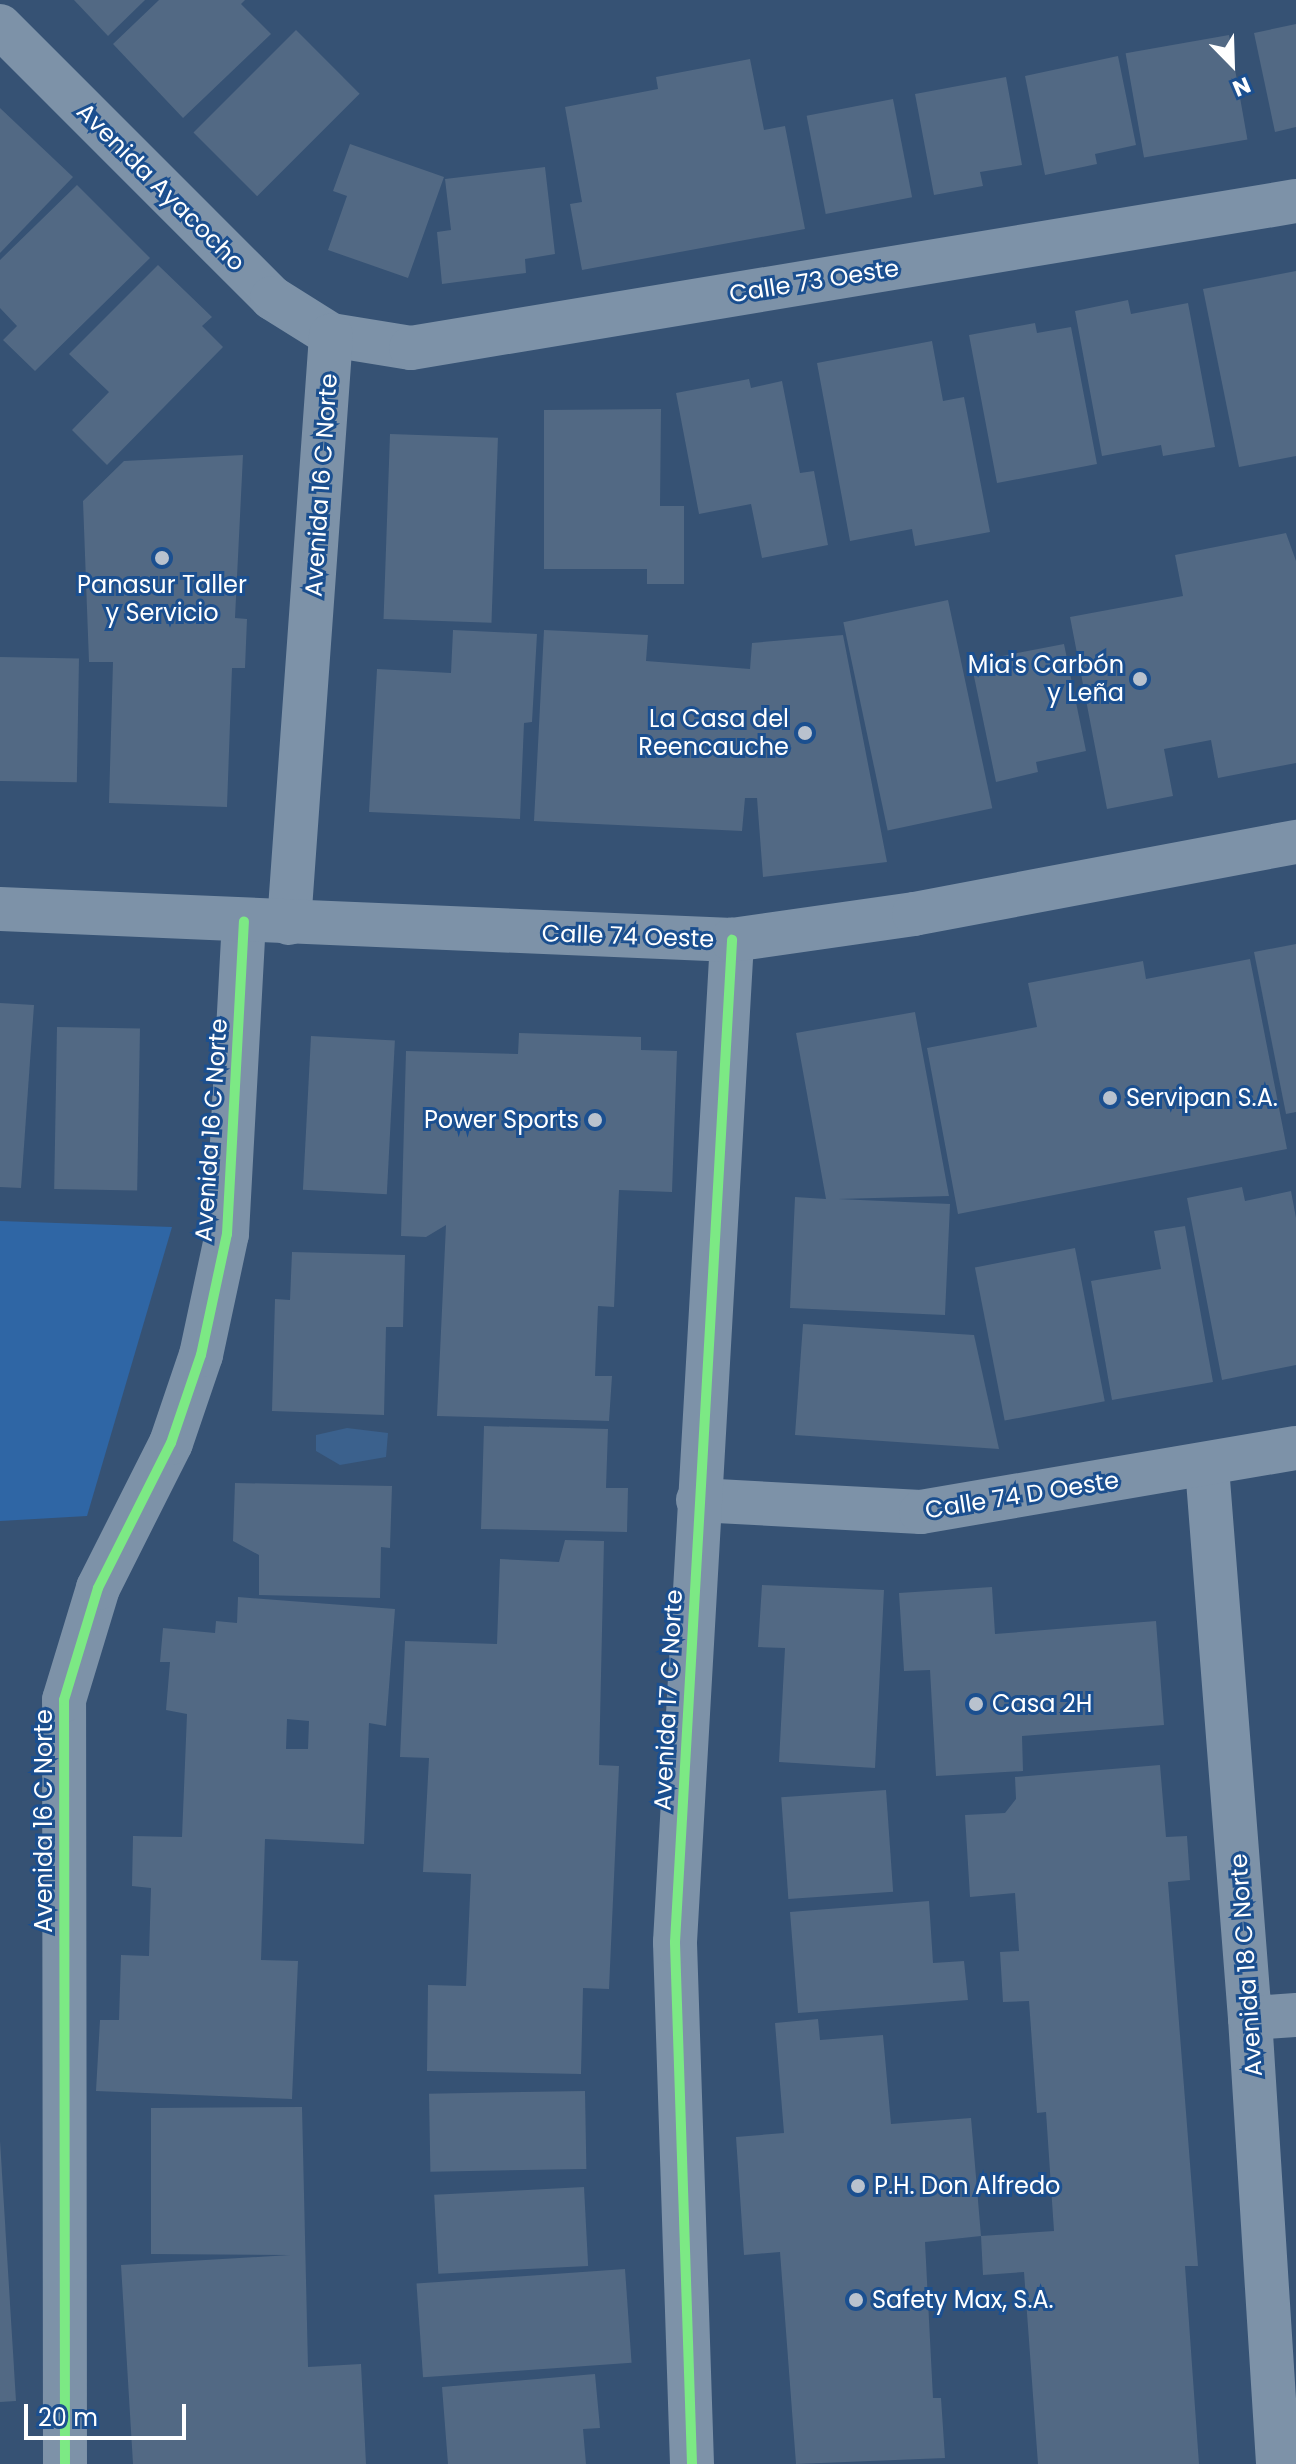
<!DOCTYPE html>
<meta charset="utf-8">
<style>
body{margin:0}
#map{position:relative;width:1296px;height:2464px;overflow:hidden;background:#365274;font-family:Poppins,sans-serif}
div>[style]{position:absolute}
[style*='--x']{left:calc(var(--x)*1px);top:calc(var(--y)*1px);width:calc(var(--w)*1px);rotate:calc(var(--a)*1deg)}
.green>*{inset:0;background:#2f66a5}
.water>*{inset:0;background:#3b618d}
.building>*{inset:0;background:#526984;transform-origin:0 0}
.minor>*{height:44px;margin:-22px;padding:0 22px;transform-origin:22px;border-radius:22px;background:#7d92a8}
.tertiary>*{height:44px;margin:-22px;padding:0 22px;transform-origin:22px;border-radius:22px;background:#7d92a8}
.cycleway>*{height:10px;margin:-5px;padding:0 5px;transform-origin:5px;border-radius:5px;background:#7ce984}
.dots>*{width:22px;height:22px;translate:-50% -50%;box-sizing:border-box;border:4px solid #1b4f8f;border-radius:50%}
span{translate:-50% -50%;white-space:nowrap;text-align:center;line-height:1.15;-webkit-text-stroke:6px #1b4f8f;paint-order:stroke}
.street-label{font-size:24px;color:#fff}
.poi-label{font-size:24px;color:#fff}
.right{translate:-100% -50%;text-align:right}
.left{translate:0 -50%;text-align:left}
.north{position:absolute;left:1192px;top:24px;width:80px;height:80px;-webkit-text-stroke:6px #1b4f8f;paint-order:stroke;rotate:157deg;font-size:22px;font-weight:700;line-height:32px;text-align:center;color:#fff}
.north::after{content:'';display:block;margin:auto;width:28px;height:36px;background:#fff;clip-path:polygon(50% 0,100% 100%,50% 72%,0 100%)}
.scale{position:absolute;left:24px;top:2404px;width:162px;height:36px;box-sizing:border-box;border:4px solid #fff;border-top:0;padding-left:10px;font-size:24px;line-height:28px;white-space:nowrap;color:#fff;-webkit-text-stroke:6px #1b4f8f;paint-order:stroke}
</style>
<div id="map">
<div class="green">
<div style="clip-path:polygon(0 1221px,172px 1227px,87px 1516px,0 1521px)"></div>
</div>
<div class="water">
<div style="clip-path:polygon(347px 1428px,388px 1433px,386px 1457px,340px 1465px,316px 1451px,316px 1435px)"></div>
</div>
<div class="building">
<div style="clip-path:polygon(74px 0,145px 0,108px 36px)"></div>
<div style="clip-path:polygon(159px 0,245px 0,241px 4px,271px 34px,183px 118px,113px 44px)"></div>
<div style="clip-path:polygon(1296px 24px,1296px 127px,1275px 132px,1254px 33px)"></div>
<div style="left:296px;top:30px;width:90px;height:145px;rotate:45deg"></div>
<div style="left:1229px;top:35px;width:106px;height:105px;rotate:80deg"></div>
<div style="clip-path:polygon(1118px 56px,1136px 145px,1095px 154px,1097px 164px,1045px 175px,1025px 76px)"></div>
<div style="clip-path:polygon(750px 59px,764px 130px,785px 126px,805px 229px,582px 270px,570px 204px,582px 202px,565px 107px,658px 89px,656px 77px)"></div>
<div style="clip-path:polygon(1006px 77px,1022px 165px,980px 172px,983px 186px,934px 195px,915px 94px)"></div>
<div style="left:893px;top:99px;width:100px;height:88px;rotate:79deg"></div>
<div style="clip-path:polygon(0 108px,73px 177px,0 253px)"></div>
<div style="clip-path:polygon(350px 144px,444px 177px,408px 278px,328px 250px,347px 196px,333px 191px)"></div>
<div style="clip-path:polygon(545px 167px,555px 254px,525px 259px,526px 273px,442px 284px,437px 232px,451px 230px,445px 179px)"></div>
<div style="clip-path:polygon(77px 185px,150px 258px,35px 371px,3px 340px,17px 326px,0 308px,0 260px)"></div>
<div style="clip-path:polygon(158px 265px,212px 317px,202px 326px,223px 347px,107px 465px,72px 430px,109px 392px,69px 354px)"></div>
<div style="clip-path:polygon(1296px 271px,1296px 456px,1239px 467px,1203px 289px)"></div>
<div style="clip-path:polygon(1128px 300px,1131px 314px,1188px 303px,1215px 447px,1163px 456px,1161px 445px,1102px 456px,1075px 311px)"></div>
<div style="clip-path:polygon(1035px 323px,1037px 333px,1071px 327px,1097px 464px,997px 483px,969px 335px)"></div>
<div style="clip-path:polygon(932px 341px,943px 401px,964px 397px,990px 532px,915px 546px,912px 529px,850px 541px,817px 363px)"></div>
<div style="clip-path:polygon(749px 379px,751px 388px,782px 381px,800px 473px,814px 471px,828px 545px,762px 558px,751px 504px,699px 514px,676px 393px)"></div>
<div style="clip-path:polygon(661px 409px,660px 506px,684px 506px,684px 584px,647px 584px,647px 569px,544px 569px,544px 410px)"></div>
<div style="left:390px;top:434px;width:108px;height:185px;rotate:2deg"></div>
<div style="clip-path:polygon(243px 455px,235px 618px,247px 619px,245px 668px,232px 668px,227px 807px,109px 803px,113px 662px,89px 662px,83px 501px,124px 461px)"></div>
<div style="clip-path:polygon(1286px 533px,1296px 561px,1296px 763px,1218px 778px,1211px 740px,1164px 749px,1173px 796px,1107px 809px,1070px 617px,1183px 596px,1175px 555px)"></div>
<div style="left:948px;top:600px;width:213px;height:107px;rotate:78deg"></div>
<div style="clip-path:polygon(453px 630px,537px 634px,532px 722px,524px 723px,520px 819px,369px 812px,377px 669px,451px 673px)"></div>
<div style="clip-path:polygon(544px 630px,648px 635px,646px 661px,750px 669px,752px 643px,843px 635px,887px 862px,763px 877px,757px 798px,745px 798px,742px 831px,534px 821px)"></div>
<div style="clip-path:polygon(1064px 644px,1086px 751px,1036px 762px,1038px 772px,996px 782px,971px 662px)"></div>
<div style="left:0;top:657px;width:79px;height:124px;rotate:1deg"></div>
<div style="clip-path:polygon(1296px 944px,1296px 1112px,1286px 1114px,1254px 952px)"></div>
<div style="clip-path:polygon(1250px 959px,1287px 1149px,958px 1214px,927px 1048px,1037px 1027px,1028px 983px,1143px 961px,1146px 979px)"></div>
<div style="clip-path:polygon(0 1003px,34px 1005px,21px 1188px,0 1187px)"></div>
<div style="clip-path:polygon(915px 1012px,949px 1196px,838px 1199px,950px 1204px,945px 1315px,790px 1308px,795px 1197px,826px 1199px,796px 1033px)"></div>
<div style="left:57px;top:1027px;width:83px;height:162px;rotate:1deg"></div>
<div style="clip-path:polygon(519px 1033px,641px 1037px,641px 1050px,677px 1051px,672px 1192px,619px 1190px,614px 1307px,598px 1306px,595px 1376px,612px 1376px,609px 1421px,437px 1416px,446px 1225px,426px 1237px,401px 1236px,406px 1051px,518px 1054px)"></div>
<div style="left:311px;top:1036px;width:84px;height:154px;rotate:3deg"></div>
<div style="clip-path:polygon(1242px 1187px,1245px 1201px,1291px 1191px,1296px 1218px,1296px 1365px,1222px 1380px,1187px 1198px)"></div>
<div style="clip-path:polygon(1185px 1226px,1213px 1382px,1112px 1400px,1091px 1281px,1161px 1269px,1154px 1231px)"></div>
<div style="left:1075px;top:1248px;width:156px;height:102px;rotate:79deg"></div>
<div style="clip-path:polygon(292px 1252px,405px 1255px,403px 1327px,386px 1327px,384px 1415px,272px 1411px,275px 1299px,290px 1300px)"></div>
<div style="clip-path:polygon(803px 1324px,974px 1335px,999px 1449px,795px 1435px)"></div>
<div style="clip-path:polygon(484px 1426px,608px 1429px,606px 1488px,628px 1488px,627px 1532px,481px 1529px)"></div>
<div style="clip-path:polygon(235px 1483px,392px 1486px,390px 1548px,381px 1547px,380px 1598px,259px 1595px,259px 1555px,233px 1541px)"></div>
<div style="clip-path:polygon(565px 1540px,604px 1541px,599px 1765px,619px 1766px,609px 1989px,583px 1988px,581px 2074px,427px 2071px,428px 1985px,466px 1986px,471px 1874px,423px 1872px,429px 1758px,400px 1757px,405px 1641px,497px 1644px,500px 1559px,559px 1562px)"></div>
<div style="clip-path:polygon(762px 1585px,884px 1590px,875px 1768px,779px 1762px,785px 1648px,758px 1647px)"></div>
<div style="clip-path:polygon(992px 1587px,995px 1634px,1156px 1621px,1164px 1725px,1022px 1736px,1023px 1771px,936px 1776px,930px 1670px,904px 1671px,899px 1593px)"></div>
<div style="clip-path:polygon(evenodd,238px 1597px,395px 1609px,386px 1726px,369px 1723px,364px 1844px,265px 1839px,261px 1960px,298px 1961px,292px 2099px,96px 2091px,100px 2020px,119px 2020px,121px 1955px,149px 1956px,151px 1888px,132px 1886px,133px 1836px,182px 1837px,187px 1714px,166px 1710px,170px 1662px,160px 1662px,163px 1628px,215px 1633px,216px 1621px,237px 1623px,238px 1597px,287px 1719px,309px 1721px,308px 1749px,286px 1749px,287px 1719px)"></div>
<div style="clip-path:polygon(1160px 1765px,1166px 1837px,1187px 1836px,1190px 1880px,1168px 1882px,1198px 2266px,1185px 2266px,1199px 2464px,1038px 2464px,1024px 2272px,983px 2275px,981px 2236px,1054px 2231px,1046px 2112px,1037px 2113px,1029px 2001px,1003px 2002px,1000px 1952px,1019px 1951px,1015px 1893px,970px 1897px,965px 1815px,1005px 1813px,1016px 1799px,1015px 1777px)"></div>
<div style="left:886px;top:1790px;width:102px;height:105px;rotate:86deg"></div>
<div style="clip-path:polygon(929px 1901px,933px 1963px,964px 1961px,968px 2000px,798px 2013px,790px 1912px)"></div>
<div style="clip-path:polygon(818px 2019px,820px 2040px,883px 2035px,891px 2124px,971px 2118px,981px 2236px,925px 2242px,933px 2398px,941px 2398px,945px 2458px,796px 2464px,780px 2252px,744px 2255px,736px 2137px,784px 2133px,775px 2023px)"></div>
<div style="left:585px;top:2091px;width:78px;height:156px;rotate:89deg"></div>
<div style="clip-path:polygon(302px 2107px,308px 2367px,361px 2364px,366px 2464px,133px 2464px,121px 2265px,290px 2255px,151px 2254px,151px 2108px)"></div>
<div style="clip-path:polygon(0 2141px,16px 2401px,0 2402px)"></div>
<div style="left:584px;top:2187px;width:79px;height:150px;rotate:87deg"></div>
<div style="left:625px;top:2269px;width:94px;height:209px;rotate:86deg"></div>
<div style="clip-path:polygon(595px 2374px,600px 2428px,583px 2429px,586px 2464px,448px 2464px,442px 2387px)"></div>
</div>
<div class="minor">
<div style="--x:0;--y:26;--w:385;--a:45"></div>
<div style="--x:272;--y:298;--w:70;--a:32.1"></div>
<div style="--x:331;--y:335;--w:81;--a:9.2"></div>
<div style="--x:411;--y:348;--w:897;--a:-9.43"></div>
<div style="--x:289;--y:923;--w:589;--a:-85.91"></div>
<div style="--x:1207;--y:1467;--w:553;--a:85.54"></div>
<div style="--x:1250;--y:2018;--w:447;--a:86.4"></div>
<div style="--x:698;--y:1500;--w:223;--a:3.1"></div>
<div style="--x:921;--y:1512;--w:380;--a:-9.7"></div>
<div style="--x:1250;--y:2018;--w:46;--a:-3.7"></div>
<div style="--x:65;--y:2464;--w:764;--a:-90.07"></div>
<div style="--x:64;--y:1700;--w:117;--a:-73.1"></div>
<div style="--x:98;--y:1588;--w:162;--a:-63.3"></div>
<div style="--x:171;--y:1443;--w:93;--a:-71.2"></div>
<div style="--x:201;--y:1355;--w:124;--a:-77.9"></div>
<div style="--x:227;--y:1234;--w:313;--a:-86.9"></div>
<div style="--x:692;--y:2464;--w:522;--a:-91.87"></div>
<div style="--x:675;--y:1942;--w:1004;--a:-86.74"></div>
</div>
<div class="tertiary">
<div style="--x:0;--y:909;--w:733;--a:2.43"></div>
<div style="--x:732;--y:940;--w:184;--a:-8.1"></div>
<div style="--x:914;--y:914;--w:389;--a:-10.7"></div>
</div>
<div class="cycleway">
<div style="--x:65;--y:2464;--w:764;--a:-90.07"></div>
<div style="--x:64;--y:1700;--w:117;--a:-73.1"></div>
<div style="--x:98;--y:1588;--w:162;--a:-63.3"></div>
<div style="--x:171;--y:1443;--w:93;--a:-71.2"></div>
<div style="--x:201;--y:1355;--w:124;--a:-77.9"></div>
<div style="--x:227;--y:1234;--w:313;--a:-86.9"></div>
<div style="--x:692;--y:2464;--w:522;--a:-91.87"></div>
<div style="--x:675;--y:1942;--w:1004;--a:-86.74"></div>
</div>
<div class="dots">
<div style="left:162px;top:558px;background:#b9c2ce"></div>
<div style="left:1140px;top:679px;background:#b9c2ce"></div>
<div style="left:805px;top:733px;background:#b9c2ce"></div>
<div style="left:1110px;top:1098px;background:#b9c2ce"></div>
<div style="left:595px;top:1120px;background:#b9c2ce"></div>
<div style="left:976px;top:1704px;background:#b9c2ce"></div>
<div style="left:858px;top:2186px;background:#b9c2ce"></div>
<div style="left:856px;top:2300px;background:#b9c2ce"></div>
</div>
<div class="street-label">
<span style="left:161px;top:187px;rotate:45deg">Avenida Ayacocho</span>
<span style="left:814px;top:281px;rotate:-9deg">Calle 73 Oeste</span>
<span style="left:321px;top:485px;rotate:-86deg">Avenida 16 C Norte</span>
<span style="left:628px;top:936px;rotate:2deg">Calle 74 Oeste</span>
<span style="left:211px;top:1130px;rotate:-86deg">Avenida 16 C Norte</span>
<span style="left:1022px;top:1495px;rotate:-9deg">Calle 74 D Oeste</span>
<span style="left:668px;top:1700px;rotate:-87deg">Avenida 17 C Norte</span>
<span style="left:44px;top:1821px;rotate:-90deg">Avenida 16 C Norte</span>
<span style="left:1246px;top:1965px;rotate:-94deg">Avenida 18 C Norte</span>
</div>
<div class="poi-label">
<span style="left:162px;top:599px">Panasur Taller<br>y Servicio</span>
<span class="right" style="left:1124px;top:679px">Mia's Carbón<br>y Leña</span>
<span class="right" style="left:789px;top:733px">La Casa del<br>Reencauche</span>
<span class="left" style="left:1126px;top:1098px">Servipan S.A.</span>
<span class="right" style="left:579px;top:1120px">Power Sports</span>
<span class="left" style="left:992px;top:1704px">Casa 2H</span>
<span class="left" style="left:874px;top:2186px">P.H. Don Alfredo</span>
<span class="left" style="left:872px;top:2300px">Safety Max, S.A.</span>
</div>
<div class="north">N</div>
<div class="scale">20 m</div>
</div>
